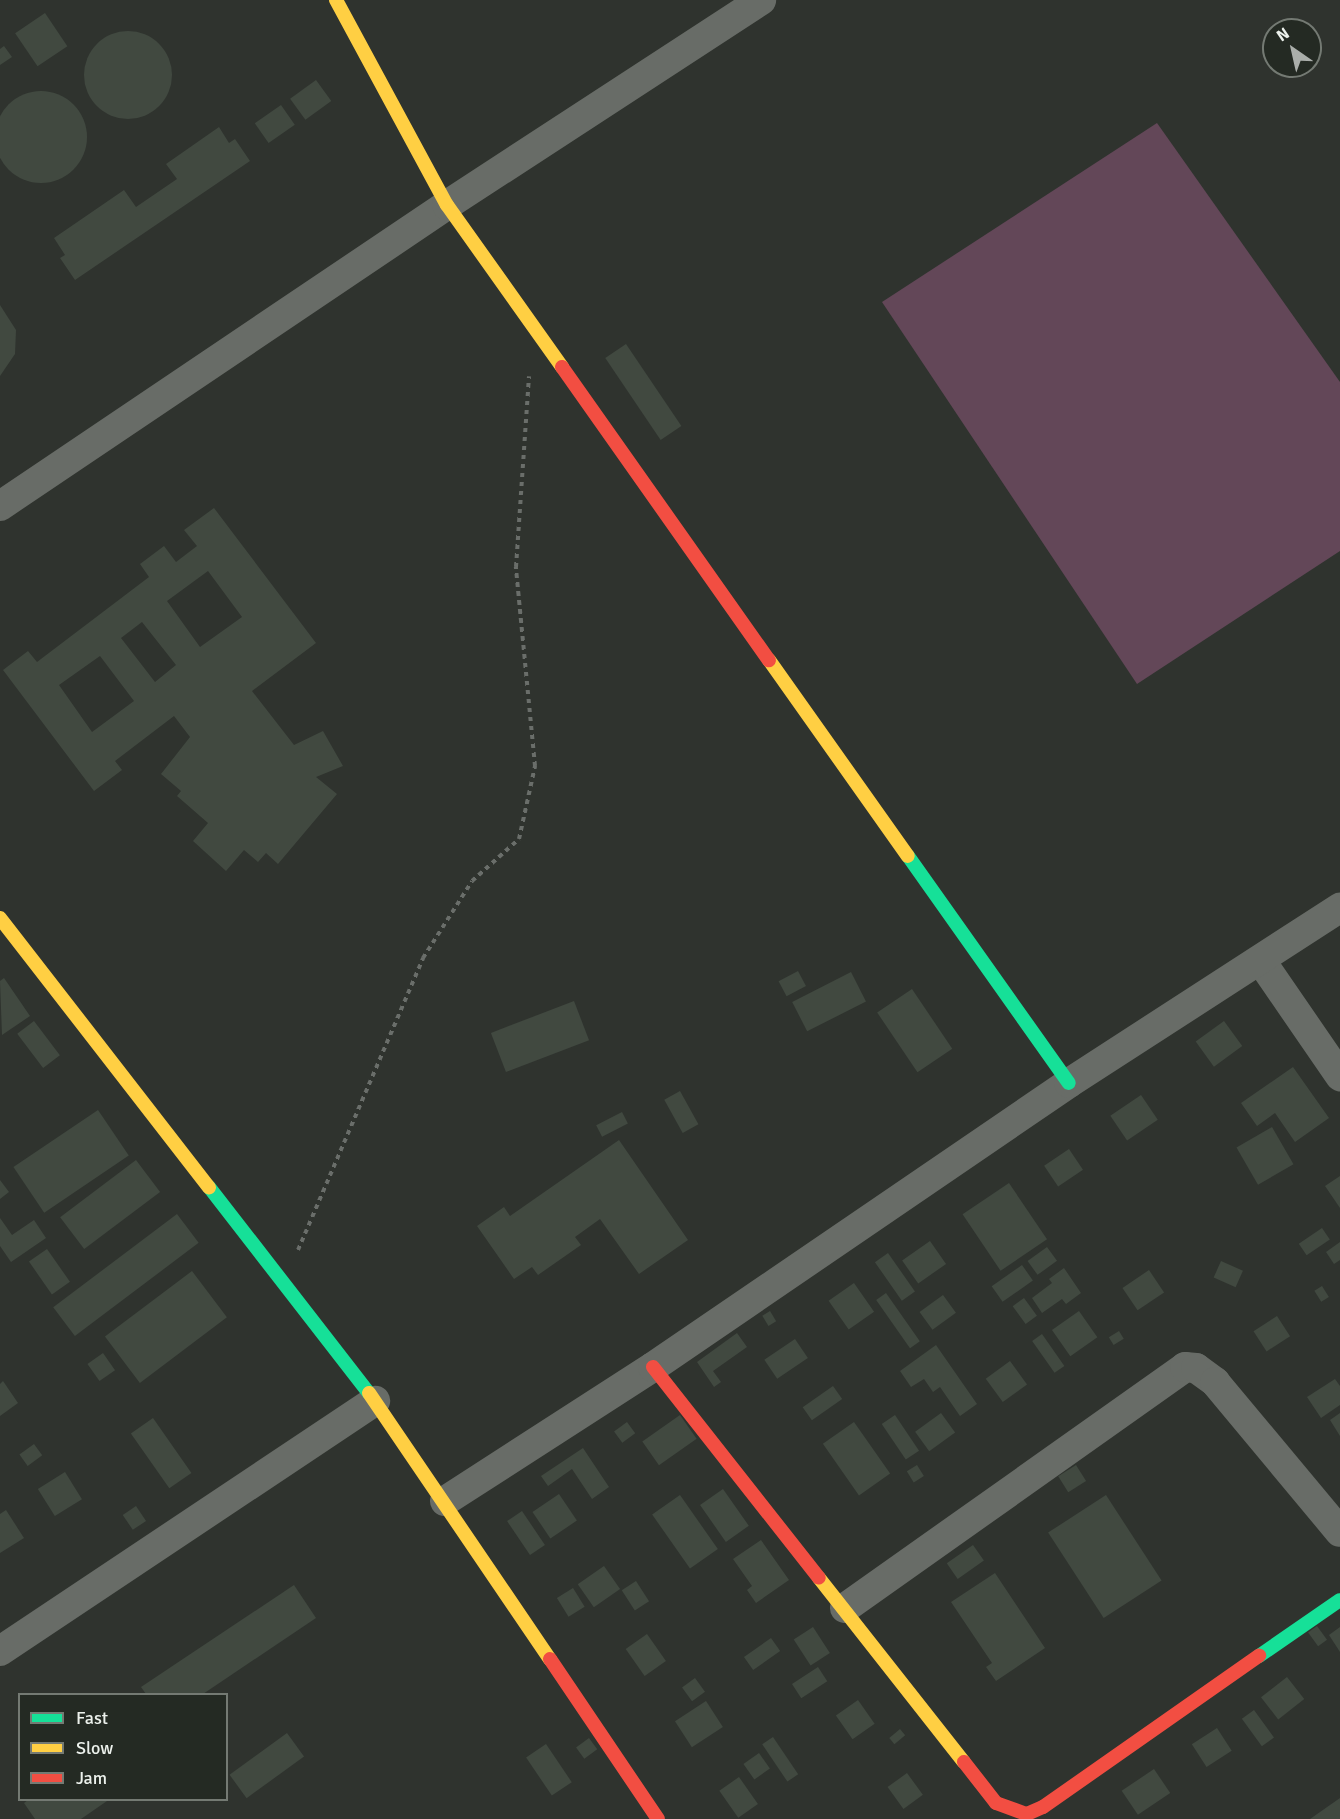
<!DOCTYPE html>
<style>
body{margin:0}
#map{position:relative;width:1340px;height:1819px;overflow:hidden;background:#2f332e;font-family:Signika,sans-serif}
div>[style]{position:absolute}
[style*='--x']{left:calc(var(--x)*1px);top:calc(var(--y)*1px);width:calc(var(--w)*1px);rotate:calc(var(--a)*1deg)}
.green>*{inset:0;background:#634758}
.building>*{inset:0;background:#414940;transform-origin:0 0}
.round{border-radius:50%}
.path>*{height:4px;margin-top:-2px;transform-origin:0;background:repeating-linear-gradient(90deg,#6a6e6a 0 4.5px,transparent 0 9px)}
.street>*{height:30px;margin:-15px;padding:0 15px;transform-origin:15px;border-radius:15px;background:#686c67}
.fast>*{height:14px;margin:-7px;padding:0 7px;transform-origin:7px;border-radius:7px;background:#16e098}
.slow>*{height:14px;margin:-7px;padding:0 7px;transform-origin:7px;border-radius:7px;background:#ffcf43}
.jam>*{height:14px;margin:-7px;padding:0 7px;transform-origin:7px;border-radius:7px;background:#f24e42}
span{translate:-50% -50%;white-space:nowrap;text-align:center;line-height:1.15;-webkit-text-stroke:4.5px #242a23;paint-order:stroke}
.legend{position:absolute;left:18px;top:1693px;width:210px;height:108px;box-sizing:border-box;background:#242a23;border:2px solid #747a73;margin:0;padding:8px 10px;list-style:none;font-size:18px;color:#ecf1ec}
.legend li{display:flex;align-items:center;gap:12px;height:30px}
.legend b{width:30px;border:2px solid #747a73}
.north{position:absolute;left:1262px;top:18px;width:60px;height:60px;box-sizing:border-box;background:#242a23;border:2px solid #747a73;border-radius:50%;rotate:326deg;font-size:16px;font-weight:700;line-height:24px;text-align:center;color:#ecf1ec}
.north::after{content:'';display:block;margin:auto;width:21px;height:27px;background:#aaaeaa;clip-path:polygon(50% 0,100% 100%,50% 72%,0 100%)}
</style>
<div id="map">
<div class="green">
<div style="clip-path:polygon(1157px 123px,1340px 382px,1340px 551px,1137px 684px,882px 302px)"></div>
</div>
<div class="building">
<div style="left:45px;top:13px;width:40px;height:36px;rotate:56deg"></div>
<div class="round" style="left:84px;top:31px;width:88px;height:88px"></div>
<div style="clip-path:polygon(4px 46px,12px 57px,0 65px,0 49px)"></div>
<div style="left:316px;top:80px;width:26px;height:32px;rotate:54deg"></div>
<div class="round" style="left:-5px;top:91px;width:92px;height:92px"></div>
<div style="left:281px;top:105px;width:24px;height:32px;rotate:55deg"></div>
<div style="clip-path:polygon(219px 127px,229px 143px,235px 139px,250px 161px,75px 280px,60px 258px,65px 255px,54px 238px,124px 190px,136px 207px,177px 179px,166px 164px)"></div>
<div style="clip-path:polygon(0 305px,16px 330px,15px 354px,0 376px)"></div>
<div style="left:626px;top:344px;width:99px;height:25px;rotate:56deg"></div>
<div style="clip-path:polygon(evenodd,214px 508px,316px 643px,252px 691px,294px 745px,323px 731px,343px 766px,316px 777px,337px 794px,278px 864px,266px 853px,258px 862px,244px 850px,226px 871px,193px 841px,208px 823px,177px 796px,181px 791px,161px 774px,190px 737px,174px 716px,115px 761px,122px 770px,94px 791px,3px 670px,28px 651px,37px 662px,149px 577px,140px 564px,164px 546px,176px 562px,197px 546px,184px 530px,214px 508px,208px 571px,242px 617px,200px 647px,167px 601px,208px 571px,214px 508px,142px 622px,176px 665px,155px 682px,121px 638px,142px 622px,214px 508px,100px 656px,134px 701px,92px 732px,59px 685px,100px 656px)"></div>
<div style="left:798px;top:971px;width:17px;height:22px;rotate:62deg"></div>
<div style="left:851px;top:972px;width:33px;height:66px;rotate:63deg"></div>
<div style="clip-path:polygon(4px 978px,30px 1016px,2px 1035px,0 981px)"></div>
<div style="left:912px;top:989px;width:72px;height:42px;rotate:56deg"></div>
<div style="left:574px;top:1001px;width:42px;height:89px;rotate:69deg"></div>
<div style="left:34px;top:1021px;width:43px;height:21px;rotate:53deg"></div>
<div style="left:1224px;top:1021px;width:31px;height:35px;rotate:54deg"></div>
<div style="clip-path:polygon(1293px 1067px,1329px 1118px,1295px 1142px,1275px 1113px,1257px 1126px,1241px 1103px)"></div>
<div style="left:680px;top:1091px;width:38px;height:18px;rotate:61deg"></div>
<div style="left:1141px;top:1095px;width:30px;height:37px;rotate:56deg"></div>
<div style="left:98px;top:1110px;width:55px;height:102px;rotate:56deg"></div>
<div style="left:622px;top:1112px;width:13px;height:29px;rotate:63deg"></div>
<div style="left:1272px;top:1127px;width:43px;height:41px;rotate:60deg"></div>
<div style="clip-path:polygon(619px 1140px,688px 1240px,639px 1274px,600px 1219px,575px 1237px,581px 1245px,538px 1275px,532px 1267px,514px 1279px,477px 1226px,504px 1207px,510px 1216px)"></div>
<div style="left:1069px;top:1149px;width:25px;height:30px;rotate:56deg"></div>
<div style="left:136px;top:1160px;width:40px;height:95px;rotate:53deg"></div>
<div style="clip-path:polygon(1340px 1176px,1340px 1208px,1325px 1186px)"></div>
<div style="clip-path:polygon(0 1180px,9px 1192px,0 1199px)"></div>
<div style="left:1009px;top:1183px;width:68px;height:56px;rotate:56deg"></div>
<div style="left:177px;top:1214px;width:36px;height:155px;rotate:53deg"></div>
<div style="clip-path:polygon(0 1218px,12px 1235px,34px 1220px,46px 1238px,11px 1262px,0 1246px)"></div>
<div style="left:1322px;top:1228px;width:14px;height:28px;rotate:56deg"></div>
<div style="left:930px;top:1241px;width:28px;height:34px;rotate:55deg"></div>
<div style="clip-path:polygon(1340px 1242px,1340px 1260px,1334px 1264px,1326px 1252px)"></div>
<div style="left:1047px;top:1247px;width:17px;height:24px;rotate:54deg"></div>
<div style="left:47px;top:1249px;width:40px;height:22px;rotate:55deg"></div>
<div style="left:888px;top:1253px;width:47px;height:16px;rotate:55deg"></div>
<div style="left:1221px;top:1261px;width:24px;height:18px;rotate:24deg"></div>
<div style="left:1022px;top:1265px;width:19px;height:37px;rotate:55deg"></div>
<div style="clip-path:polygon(1064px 1268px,1081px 1293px,1066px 1304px,1062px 1299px,1042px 1313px,1032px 1298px,1052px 1283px,1049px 1279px)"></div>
<div style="left:1149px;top:1270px;width:27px;height:32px;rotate:56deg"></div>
<div style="left:192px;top:1271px;width:58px;height:109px;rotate:53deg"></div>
<div style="left:854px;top:1283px;width:35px;height:31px;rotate:55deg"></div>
<div style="left:1322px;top:1286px;width:13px;height:9px;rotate:58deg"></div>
<div style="left:886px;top:1293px;width:59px;height:12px;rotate:55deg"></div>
<div style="left:943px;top:1295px;width:22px;height:29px;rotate:54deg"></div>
<div style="left:1024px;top:1298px;width:22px;height:14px;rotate:54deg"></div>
<div style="left:770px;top:1311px;width:12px;height:9px;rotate:59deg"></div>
<div style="left:1079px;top:1311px;width:32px;height:33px;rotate:55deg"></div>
<div style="left:1277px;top:1316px;width:24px;height:28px;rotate:57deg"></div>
<div style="left:1119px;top:1331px;width:9px;height:12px;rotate:58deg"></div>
<div style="clip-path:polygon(737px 1333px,747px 1347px,713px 1371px,721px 1382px,714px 1387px,697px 1362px)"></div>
<div style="left:1042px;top:1334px;width:39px;height:12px;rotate:55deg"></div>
<div style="left:795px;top:1339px;width:23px;height:37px;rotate:56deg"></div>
<div style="clip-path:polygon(936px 1345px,977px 1404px,960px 1416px,940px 1387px,933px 1392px,924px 1379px,911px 1387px,900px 1371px)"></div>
<div style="left:103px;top:1353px;width:21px;height:19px;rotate:55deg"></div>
<div style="left:1010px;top:1361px;width:29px;height:30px;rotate:54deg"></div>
<div style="clip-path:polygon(1335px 1379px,1340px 1386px,1340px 1405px,1321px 1418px,1307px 1397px)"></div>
<div style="clip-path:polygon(3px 1381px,18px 1403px,0 1416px,0 1384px)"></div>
<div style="left:833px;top:1386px;width:16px;height:37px;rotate:55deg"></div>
<div style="left:941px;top:1413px;width:24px;height:32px;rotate:54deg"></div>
<div style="clip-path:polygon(1340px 1413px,1340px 1436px,1330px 1420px)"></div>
<div style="left:680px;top:1415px;width:29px;height:46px;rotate:55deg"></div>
<div style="left:895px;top:1415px;width:43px;height:16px;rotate:56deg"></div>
<div style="left:153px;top:1418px;width:67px;height:27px;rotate:55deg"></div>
<div style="left:627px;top:1422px;width:14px;height:16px;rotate:54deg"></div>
<div style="left:854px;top:1422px;width:63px;height:38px;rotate:55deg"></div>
<div style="left:34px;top:1444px;width:14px;height:18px;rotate:54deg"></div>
<div style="clip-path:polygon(583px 1448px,609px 1487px,592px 1499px,572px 1469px,548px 1486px,541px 1476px)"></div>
<div style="left:917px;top:1465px;width:13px;height:12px;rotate:58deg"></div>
<div style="left:1076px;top:1465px;width:19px;height:21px;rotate:58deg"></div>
<div style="left:65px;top:1472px;width:32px;height:32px;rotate:58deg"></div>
<div style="left:723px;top:1489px;width:45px;height:28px;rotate:55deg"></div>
<div style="left:559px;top:1494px;width:32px;height:32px;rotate:56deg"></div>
<div style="left:680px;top:1495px;width:66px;height:34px;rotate:55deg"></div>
<div style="left:1106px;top:1495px;width:102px;height:69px;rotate:57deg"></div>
<div style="left:136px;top:1506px;width:18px;height:16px;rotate:56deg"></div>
<div style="clip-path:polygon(6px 1510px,24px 1538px,0 1553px,0 1514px)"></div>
<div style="left:522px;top:1511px;width:41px;height:18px;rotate:56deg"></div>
<div style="clip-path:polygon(761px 1540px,789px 1580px,756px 1603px,747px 1590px,752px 1586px,733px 1559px)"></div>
<div style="left:973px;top:1545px;width:19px;height:32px;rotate:55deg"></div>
<div style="left:604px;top:1566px;width:28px;height:32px;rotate:55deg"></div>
<div style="clip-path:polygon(995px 1573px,1045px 1648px,996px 1681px,986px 1667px,992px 1663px,951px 1602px)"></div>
<div style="left:636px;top:1581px;width:24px;height:17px;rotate:57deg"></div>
<div style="clip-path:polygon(294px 1585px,316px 1618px,203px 1694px,146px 1694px,141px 1687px)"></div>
<div style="left:573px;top:1588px;width:22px;height:19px;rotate:58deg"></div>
<div style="left:1317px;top:1626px;width:17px;height:11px;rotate:54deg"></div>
<div style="left:813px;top:1627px;width:31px;height:23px;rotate:57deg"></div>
<div style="clip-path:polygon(1340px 1627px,1340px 1652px,1329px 1635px)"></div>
<div style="left:647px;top:1634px;width:33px;height:26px;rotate:55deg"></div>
<div style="left:771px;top:1638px;width:16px;height:33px;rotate:55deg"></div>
<div style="left:818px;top:1667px;width:17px;height:31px;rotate:57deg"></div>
<div style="left:1287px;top:1677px;width:28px;height:33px;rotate:52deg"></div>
<div style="left:695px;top:1678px;width:17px;height:16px;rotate:54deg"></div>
<div style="left:858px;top:1700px;width:29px;height:27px;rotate:55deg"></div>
<div style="left:706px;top:1701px;width:31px;height:37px;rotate:57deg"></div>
<div style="left:1254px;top:1710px;width:34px;height:15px;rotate:54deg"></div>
<div style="left:1217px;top:1728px;width:27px;height:30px;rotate:57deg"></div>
<div style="left:900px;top:1729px;width:8px;height:14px;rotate:50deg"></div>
<div style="left:287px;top:1733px;width:29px;height:71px;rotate:54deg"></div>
<div style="left:773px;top:1737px;width:45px;height:13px;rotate:56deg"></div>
<div style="left:589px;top:1738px;width:14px;height:16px;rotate:54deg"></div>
<div style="left:546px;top:1744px;width:46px;height:24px;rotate:56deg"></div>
<div style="left:759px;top:1753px;width:19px;height:19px;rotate:55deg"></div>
<div style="left:1154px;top:1769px;width:29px;height:39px;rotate:56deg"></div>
<div style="left:907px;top:1773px;width:27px;height:24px;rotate:54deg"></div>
<div style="left:739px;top:1777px;width:33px;height:24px;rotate:55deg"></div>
<div style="clip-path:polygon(1340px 1798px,1340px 1819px,1310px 1819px)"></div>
<div style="clip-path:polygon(28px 1800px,106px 1800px,107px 1801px,81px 1819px,35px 1819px,24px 1803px)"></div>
</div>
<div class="path">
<div style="--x:298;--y:1250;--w:318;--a:-66.8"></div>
<div style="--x:423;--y:958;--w:91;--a:-57.5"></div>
<div style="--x:472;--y:881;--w:63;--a:-41.8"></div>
<div style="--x:519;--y:839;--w:75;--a:-77.6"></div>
<div style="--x:535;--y:766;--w:200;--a:-95.5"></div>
<div style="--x:516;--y:567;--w:191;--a:-86.1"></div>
</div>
<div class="street">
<div style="--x:0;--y:506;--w:539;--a:-33.96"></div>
<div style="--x:447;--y:205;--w:375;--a:-33.1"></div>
<div style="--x:1261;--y:961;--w:140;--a:55.5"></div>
<div style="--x:445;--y:1501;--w:247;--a:-32.8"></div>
<div style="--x:653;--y:1367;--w:504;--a:-34.32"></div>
<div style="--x:1069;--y:1083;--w:323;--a:-32.9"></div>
<div style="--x:845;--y:1608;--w:417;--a:-35.3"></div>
<div style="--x:1185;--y:1367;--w:11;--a:5"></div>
<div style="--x:1196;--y:1368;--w:24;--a:36"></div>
<div style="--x:1215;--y:1382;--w:195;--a:50.2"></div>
<div style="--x:0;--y:1651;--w:451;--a:-33.7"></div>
</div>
<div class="fast">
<div style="--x:908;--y:856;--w:278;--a:54.7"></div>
<div style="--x:209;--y:1187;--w:261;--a:52.2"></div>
<div style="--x:1259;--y:1656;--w:98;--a:-34.7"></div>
</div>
<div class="slow">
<div style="--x:336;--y:0;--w:233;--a:61.6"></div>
<div style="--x:447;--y:205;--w:199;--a:54.6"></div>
<div style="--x:769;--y:660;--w:240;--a:54.7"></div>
<div style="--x:0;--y:918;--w:341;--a:52.2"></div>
<div style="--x:369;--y:1393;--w:322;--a:55.8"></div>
<div style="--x:819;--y:1578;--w:234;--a:51.8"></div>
</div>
<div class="jam">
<div style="--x:562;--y:367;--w:359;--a:54.8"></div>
<div style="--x:653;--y:1367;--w:268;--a:51.8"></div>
<div style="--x:550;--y:1659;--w:193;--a:56"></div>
<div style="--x:964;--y:1762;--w:52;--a:52"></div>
<div style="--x:996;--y:1803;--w:33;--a:20"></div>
<div style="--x:1027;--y:1814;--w:17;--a:-24"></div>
<div style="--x:1043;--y:1807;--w:264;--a:-35"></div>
</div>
<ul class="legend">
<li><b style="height:8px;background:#16e098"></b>Fast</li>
<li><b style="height:8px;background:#ffcf43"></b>Slow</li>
<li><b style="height:8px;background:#f24e42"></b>Jam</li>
</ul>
<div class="north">N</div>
</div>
